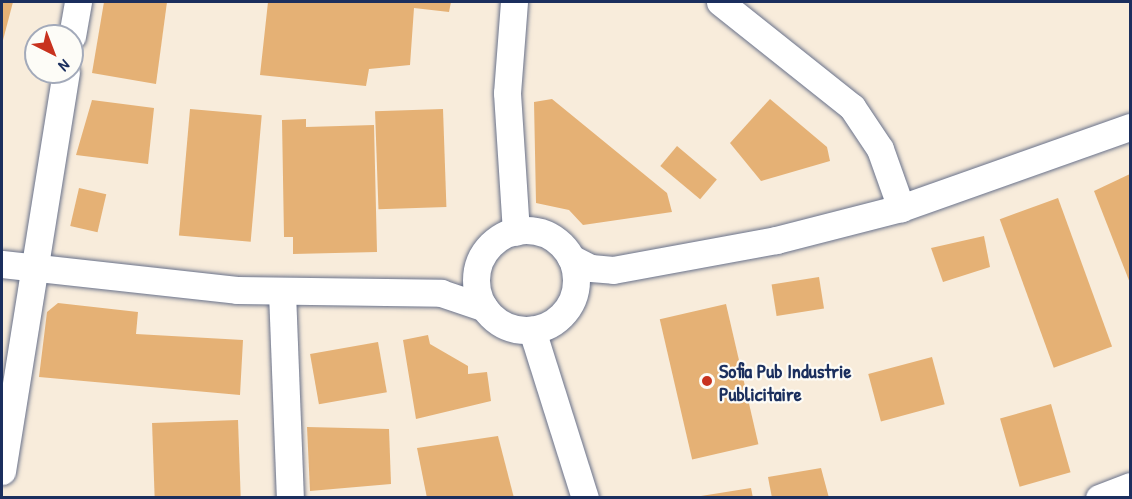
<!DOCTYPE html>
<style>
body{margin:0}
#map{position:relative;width:1132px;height:499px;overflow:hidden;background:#f8ecdb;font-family:"Patrick Hand",sans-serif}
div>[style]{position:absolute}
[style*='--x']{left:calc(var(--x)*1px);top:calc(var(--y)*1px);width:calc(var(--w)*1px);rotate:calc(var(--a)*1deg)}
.building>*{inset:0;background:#e5b175;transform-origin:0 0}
.roads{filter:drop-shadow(0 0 2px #68718a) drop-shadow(0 0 2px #68718a)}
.minor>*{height:27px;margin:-13.5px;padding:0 13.5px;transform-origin:13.5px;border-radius:13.5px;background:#fff}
.minor>.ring{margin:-13.5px;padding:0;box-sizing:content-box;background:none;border:27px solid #fff;border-radius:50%}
.dots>*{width:16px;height:16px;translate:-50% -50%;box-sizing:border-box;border:3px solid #fdfcf7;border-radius:50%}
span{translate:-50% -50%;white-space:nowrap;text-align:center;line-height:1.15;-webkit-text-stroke:4.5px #fdfcf7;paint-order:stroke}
.poi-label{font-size:20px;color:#1b2f5e;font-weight:700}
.left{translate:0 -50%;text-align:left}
.frame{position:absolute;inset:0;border:3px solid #1b2f5e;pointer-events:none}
.north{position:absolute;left:24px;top:24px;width:60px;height:60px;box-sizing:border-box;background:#fdfcf7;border:2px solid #a3aaba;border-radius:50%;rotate:138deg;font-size:16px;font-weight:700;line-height:24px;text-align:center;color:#1b2f5e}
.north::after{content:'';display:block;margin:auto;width:21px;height:27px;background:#c8321e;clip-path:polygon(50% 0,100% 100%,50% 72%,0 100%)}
</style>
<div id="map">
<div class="building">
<div style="clip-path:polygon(2px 2px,13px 2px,2px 44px)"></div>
<div style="clip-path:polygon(104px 2px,167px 2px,156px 84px,92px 73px)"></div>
<div style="clip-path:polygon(268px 2px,451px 2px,449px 12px,414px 8px,410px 65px,369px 69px,366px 86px,260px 75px)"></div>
<div style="clip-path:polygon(552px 99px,667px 193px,672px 212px,583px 225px,569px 210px,536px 203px,534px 102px)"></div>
<div style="clip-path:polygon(770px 99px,827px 147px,830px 161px,761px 181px,730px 143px)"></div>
<div style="clip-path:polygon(92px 100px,154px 108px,148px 164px,76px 155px)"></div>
<div style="left:190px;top:109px;width:72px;height:127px;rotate:5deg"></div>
<div style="left:443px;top:109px;width:98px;height:68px;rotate:88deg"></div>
<div style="clip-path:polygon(306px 119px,306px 127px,374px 125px,377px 252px,293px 254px,293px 237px,284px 237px,282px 120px)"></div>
<div style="left:677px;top:146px;width:52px;height:26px;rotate:40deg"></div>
<div style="clip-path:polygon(1130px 174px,1130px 283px,1094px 191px)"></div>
<div style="left:79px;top:188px;width:28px;height:39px;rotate:13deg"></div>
<div style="left:1058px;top:198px;width:158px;height:62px;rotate:70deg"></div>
<div style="clip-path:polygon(984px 236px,990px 267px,943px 282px,931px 248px)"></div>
<div style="left:819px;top:277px;width:32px;height:48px;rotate:81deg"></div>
<div style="clip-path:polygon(58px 303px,138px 312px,136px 334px,243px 340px,240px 395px,39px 377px,47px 312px)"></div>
<div style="left:726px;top:304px;width:144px;height:68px;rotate:77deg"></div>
<div style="clip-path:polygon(428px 335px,430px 344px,468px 366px,468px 374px,487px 372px,491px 401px,416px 419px,403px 340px)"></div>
<div style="left:378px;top:342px;width:51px;height:69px;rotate:80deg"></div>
<div style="left:932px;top:357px;width:49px;height:66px;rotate:75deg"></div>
<div style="left:1051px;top:404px;width:71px;height:53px;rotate:74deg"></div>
<div style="left:238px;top:420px;width:78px;height:86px;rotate:88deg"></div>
<div style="clip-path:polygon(307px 427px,389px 429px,391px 484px,310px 491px)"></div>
<div style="clip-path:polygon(498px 436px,514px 498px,427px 498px,417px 448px)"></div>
<div style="clip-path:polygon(821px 468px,829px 498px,772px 498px,768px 477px)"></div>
<div style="clip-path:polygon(751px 488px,753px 498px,701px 498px,701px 496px)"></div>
</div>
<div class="roads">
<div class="minor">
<div style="--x:514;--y:2;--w:91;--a:94.4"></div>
<div style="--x:507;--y:93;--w:139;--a:86.3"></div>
<div style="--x:720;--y:2;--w:169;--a:38.5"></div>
<div style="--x:852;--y:107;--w:50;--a:56.3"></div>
<div style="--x:880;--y:149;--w:63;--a:70.4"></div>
<div style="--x:72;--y:36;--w:35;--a:-80"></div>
<div class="ring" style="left:476px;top:230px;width:73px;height:73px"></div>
<div style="--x:571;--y:258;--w:22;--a:27"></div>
<div style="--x:591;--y:268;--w:22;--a:5"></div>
<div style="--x:613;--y:270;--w:166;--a:-10.4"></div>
<div style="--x:776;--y:240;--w:129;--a:-14.4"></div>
<div style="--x:901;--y:208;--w:243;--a:-19.5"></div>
<div style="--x:2;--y:264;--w:236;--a:6.3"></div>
<div style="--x:237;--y:290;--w:204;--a:0.8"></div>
<div style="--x:441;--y:293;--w:46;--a:18.8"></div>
<div style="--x:282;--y:292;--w:206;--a:87.8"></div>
<div style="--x:532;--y:330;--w:176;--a:72.5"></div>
<div style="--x:2;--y:471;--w:404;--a:-80.9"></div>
<div style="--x:1099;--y:498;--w:33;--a:-21"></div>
</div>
</div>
<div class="dots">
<div style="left:707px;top:381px;background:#c8321e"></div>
</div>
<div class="poi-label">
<span class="left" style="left:719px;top:382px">Sofia Pub Industrie<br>Publicitaire</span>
</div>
<div class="frame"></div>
<div class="north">N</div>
</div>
